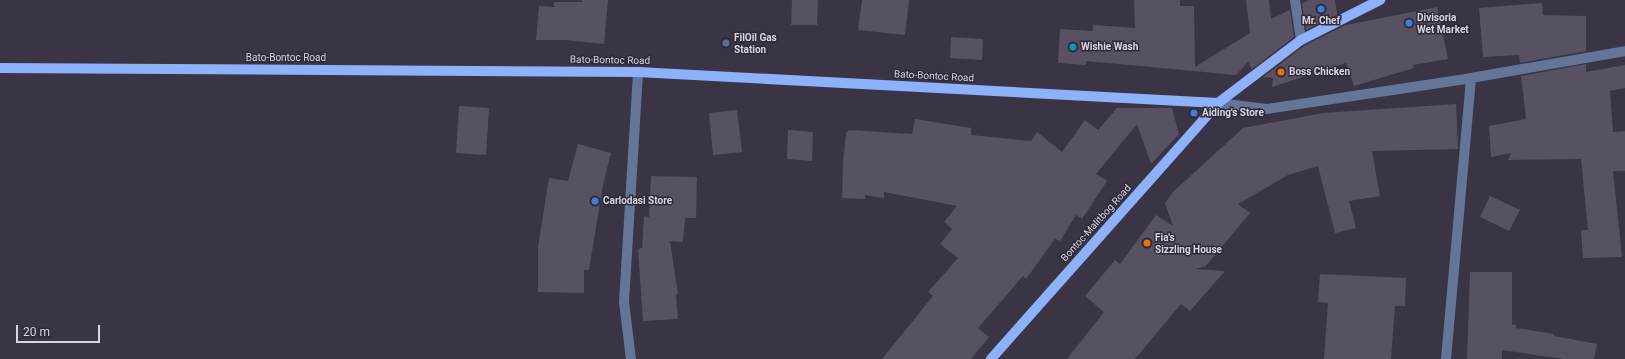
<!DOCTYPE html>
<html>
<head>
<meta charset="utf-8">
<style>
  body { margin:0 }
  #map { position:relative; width:1625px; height:359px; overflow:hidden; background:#3a3444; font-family:Roboto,sans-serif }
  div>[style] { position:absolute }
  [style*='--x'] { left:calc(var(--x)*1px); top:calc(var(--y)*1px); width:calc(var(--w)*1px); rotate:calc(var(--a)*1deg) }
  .building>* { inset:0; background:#575162 }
  .minor>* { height:10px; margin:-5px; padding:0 5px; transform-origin:5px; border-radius:5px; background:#64759a }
  .major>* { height:10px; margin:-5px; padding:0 5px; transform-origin:5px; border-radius:5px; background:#8eb1fc }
  .dots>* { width:11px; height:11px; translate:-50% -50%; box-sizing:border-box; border:2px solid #302a3a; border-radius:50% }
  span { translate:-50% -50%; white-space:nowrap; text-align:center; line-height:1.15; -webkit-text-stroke:3px #302a3a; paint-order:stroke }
  .poi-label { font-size:10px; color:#d9d5e0; font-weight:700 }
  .left { translate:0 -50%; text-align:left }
  .street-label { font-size:10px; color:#d9d5e0 }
  .scale { position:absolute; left:16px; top:325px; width:84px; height:18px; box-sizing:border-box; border:2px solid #d9d5e0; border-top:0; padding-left:5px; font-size:12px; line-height:14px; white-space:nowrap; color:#d9d5e0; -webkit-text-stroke:3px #302a3a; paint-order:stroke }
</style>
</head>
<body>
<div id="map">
  <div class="building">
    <div style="clip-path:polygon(582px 0,608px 0,604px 44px,566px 40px,536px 40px,539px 6px,554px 7px,554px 2px,582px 2px)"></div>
    <div style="clip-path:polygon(792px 0,818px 0,817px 25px,791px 25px)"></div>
    <div style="clip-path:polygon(862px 0,909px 0,905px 35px,858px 30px)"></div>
    <div style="clip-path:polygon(1134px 0,1180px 0,1180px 6px,1194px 6px,1195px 67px,1250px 33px,1246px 0,1269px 0,1271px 19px,1290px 10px,1294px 37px,1252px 69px,1248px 62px,1236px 75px,1086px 61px,1086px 65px,1058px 63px,1060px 29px,1093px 31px,1093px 25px,1135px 28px)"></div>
    <div style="clip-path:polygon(1309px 0,1335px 0,1337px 15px,1306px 30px,1302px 4px)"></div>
    <div style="clip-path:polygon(1542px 3px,1543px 15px,1586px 16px,1586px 51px,1520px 63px,1519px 55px,1483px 57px,1479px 8px)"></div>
    <div style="clip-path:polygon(1437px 7px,1448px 59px,1413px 65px,1414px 68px,1354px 86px,1346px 63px,1272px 87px,1273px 78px,1263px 77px,1304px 46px,1346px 25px)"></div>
    <div style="clip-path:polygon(951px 37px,983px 39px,982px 60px,950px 58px)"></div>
    <div style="clip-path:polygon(1586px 64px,1586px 72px,1625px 65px,1625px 88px,1610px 91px,1613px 132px,1625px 131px,1625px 171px,1613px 171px,1622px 257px,1583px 258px,1581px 230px,1588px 230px,1581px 159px,1508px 160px,1511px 153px,1491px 157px,1489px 126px,1526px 119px,1521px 76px)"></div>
    <div style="clip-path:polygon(1456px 104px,1458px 149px,1372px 151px,1380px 196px,1349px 201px,1356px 228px,1335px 233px,1318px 166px,1288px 175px,1238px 204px,1250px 213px,1206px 266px,1195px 269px,1225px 271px,1190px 311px,1181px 304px,1135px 359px,1067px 359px,1104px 312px,1085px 296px,1115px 260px,1120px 264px,1156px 215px,1173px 226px,1165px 203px,1173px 192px,1243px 128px,1323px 113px)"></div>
    <div style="clip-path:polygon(459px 106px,489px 108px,486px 155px,456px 153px)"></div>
    <div style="clip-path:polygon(1117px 108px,1172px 108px,1179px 134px,1151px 164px,1137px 124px,1096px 174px,1107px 181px,1082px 219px,1076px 215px,1060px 241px,1055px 239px,1026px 279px,1023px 276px,978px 328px,989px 337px,971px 359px,882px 359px,933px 296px,928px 292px,958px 258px,940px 244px,952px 229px,944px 222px,957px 206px,884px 192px,884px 198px,865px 195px,865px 199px,842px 198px,843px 162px,846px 133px,849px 130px,912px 134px,915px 119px,971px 128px,971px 135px,1031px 141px,1037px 132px,1062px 152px,1085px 120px,1098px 130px)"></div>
    <div style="clip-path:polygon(737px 110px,742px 152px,713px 155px,709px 113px)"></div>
    <div style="clip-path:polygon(788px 130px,813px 132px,812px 161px,787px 159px)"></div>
    <div style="clip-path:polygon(578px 144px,611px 153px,603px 185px,589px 270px,584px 270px,584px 293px,538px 292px,538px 247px,549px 178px,568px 181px)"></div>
    <div style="clip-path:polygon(651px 176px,697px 177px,696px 218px,685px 218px,683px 242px,670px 241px,678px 294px,676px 295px,678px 319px,643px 321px,638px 249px,642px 248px,644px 216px,649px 217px)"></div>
    <div style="clip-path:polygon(1490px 196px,1520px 210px,1509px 231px,1480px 217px)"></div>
    <div style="clip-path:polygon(1470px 272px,1512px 272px,1512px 325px,1516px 325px,1516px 328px,1554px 334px,1554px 336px,1597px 344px,1594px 359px,1564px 359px,1502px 350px,1502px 359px,1467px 359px)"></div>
    <div style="clip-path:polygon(1320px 274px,1406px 278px,1405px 306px,1395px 306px,1391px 359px,1324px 359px,1328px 303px,1318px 302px)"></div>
  </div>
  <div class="minor">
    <div style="--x:1295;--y:0;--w:40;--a:81.5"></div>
    <div style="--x:1218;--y:103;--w:49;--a:7"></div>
    <div style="--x:1267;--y:109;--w:206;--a:-8.6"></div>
    <div style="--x:1471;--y:78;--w:156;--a:-9.9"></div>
    <div style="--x:631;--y:359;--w:57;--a:-97"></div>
    <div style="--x:624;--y:302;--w:230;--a:-86.5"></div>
    <div style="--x:1446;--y:359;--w:282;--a:-84.9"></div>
  </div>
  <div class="major">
    <div style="--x:0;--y:68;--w:638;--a:0.36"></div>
    <div style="--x:638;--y:72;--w:581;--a:3.06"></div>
    <div style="--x:991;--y:359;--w:342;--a:-48.4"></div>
    <div style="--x:1218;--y:103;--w:104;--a:-37.2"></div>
    <div style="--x:1301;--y:40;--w:89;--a:-26.9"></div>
  </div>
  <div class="dots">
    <div style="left:1321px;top:9px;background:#3f7fe0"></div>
    <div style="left:1409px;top:23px;background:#3f7fe0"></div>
    <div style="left:726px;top:43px;background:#5c6f8a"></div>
    <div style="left:1073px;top:47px;background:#0f9aa8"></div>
    <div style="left:1281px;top:72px;background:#e8710a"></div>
    <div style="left:1194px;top:113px;background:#3f7fe0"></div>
    <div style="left:595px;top:201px;background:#3f7fe0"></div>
    <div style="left:1147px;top:243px;background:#e8710a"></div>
  </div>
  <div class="poi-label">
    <span class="left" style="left:1417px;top:23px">Divisoria<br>Wet Market</span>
    <span style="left:1321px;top:21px">Mr. Chef</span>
    <span class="left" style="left:734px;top:43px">FilOil Gas<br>Station</span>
    <span class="left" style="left:1081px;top:47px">Wishie Wash</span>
    <span class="left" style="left:1289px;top:72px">Boss Chicken</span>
    <span class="left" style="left:1202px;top:113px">Aiding's Store</span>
    <span class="left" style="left:603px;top:201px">Carlodasi Store</span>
    <span class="left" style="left:1155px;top:243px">Fia's<br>Sizzling House</span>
  </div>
  <div class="street-label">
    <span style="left:286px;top:58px">Bato-Bontoc Road</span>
    <span style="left:610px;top:60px;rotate:1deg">Bato-Bontoc Road</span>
    <span style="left:934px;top:76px;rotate:3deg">Bato-Bontoc Road</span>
    <span style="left:1096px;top:223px;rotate:-48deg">Bontoc-Malitbog Road</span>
  </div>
  <div class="scale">20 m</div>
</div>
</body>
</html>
